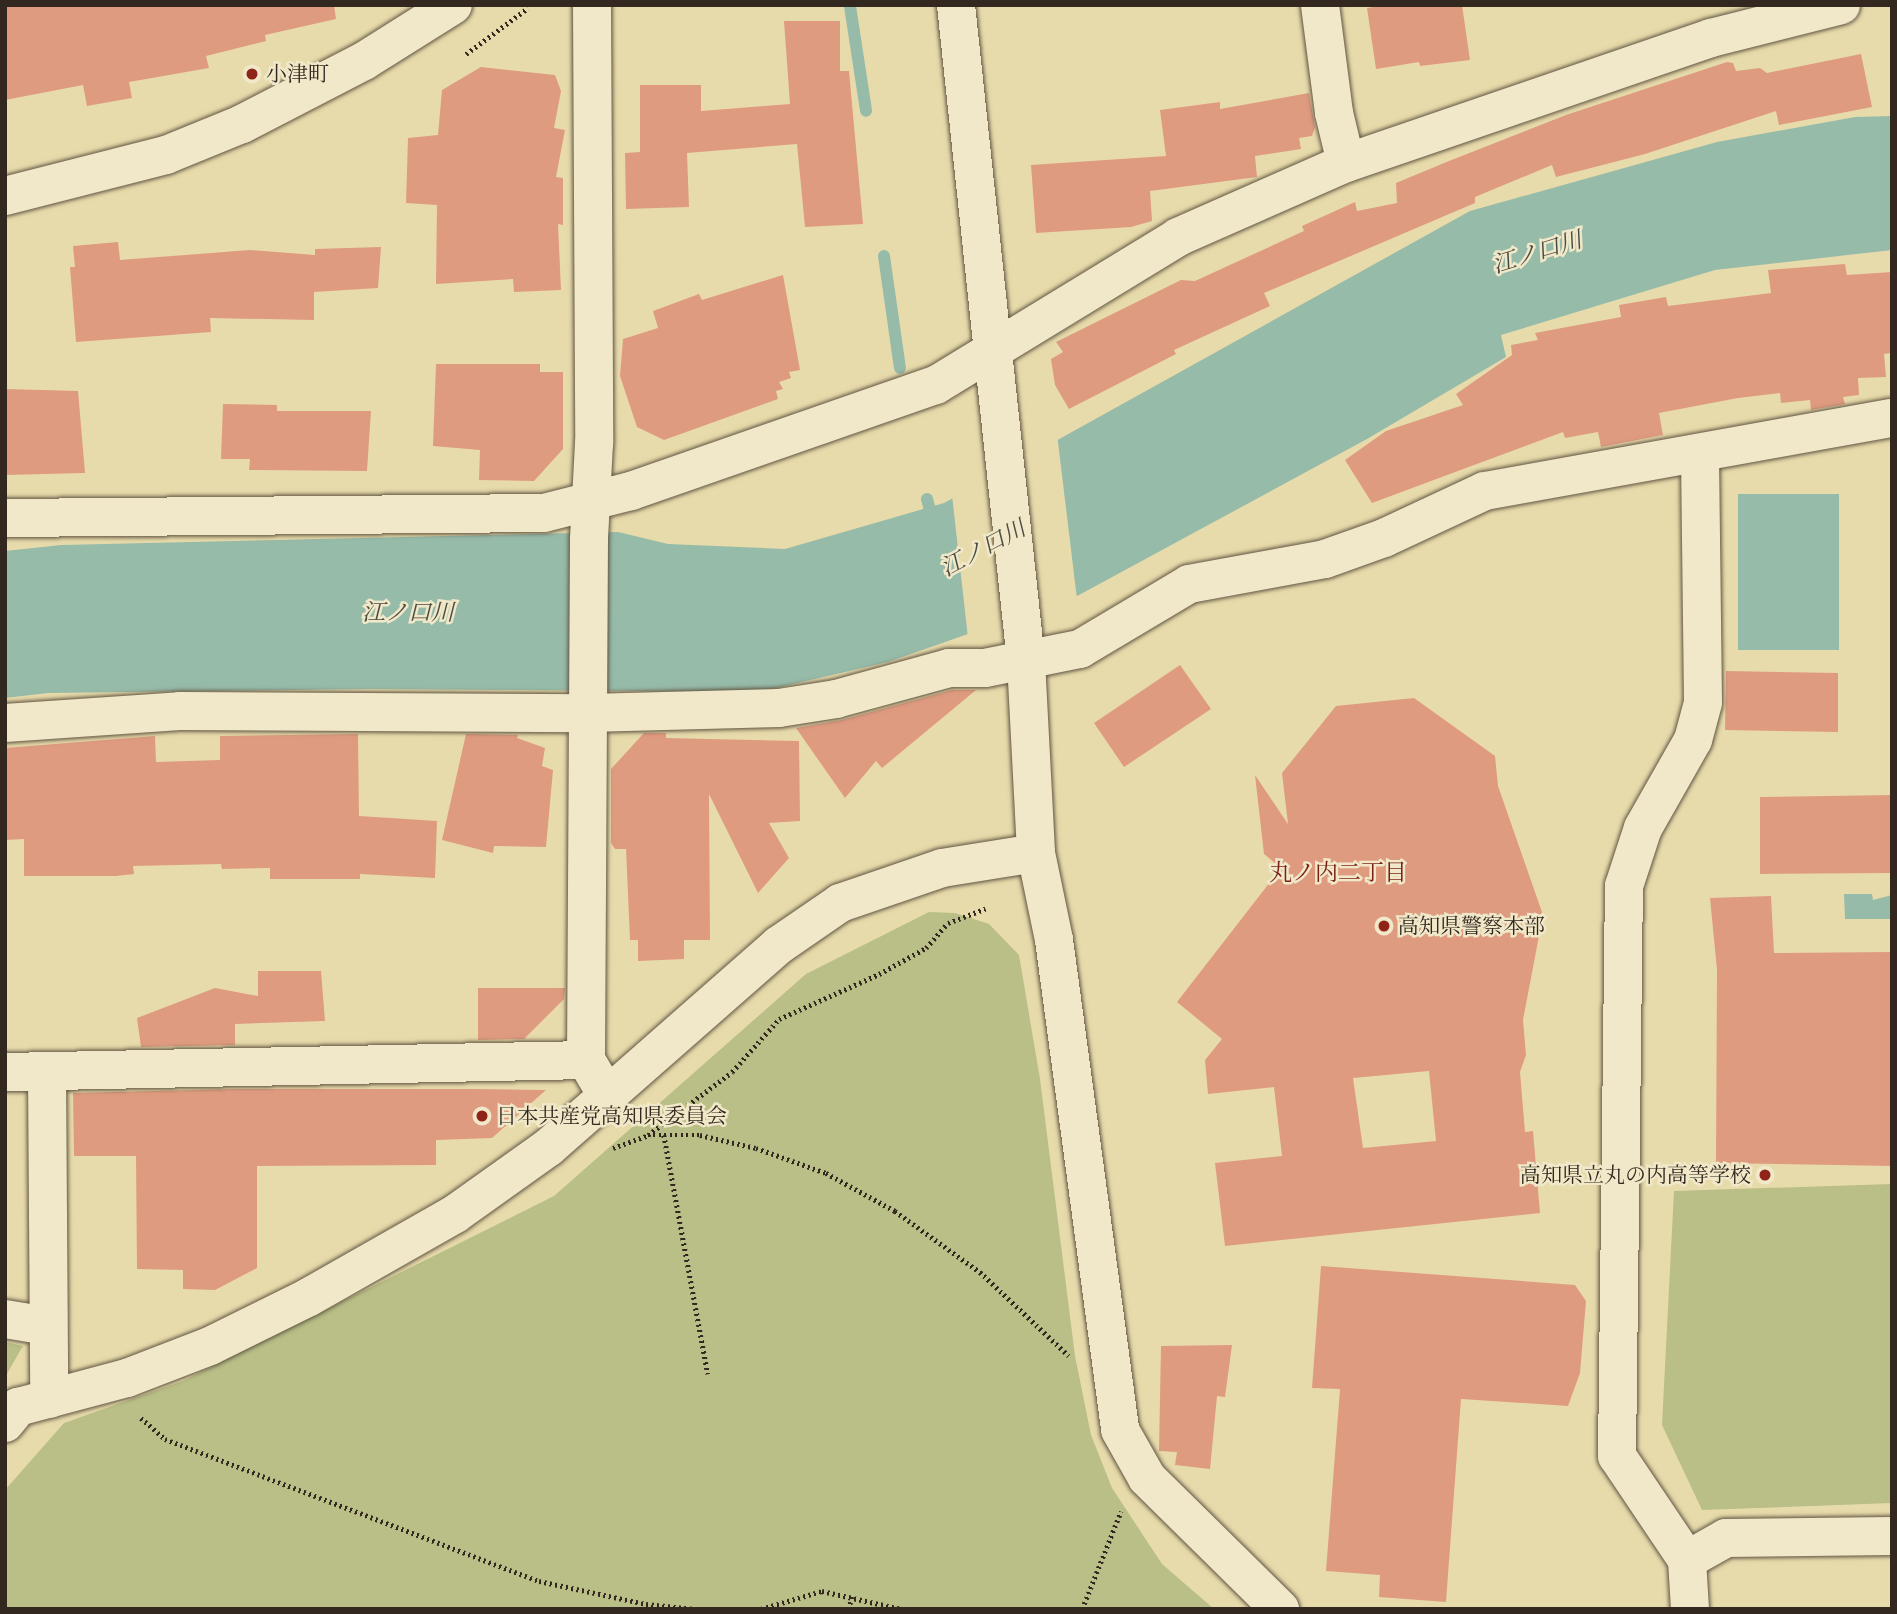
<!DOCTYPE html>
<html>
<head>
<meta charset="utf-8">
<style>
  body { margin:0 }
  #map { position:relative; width:1897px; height:1614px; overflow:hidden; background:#e8dbab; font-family:"IM FELL Great Primer","Noto Serif JP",serif }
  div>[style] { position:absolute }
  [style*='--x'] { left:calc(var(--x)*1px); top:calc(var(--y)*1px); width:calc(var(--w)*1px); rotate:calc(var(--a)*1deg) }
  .green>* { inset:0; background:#b9bf86 }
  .water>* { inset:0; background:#97bba9 }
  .pier>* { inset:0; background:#e8dbab }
  .stream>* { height:12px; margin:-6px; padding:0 6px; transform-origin:6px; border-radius:6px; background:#97bba9 }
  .building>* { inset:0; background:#df9b80 }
  .path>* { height:4.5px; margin-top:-2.25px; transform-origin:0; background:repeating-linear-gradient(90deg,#332820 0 2px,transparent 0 5.5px) }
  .roads { filter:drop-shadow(0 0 2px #605543) drop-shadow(0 0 2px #605543) }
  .minor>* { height:38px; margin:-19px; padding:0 19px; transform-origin:19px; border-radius:19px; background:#f0e8c8 }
  .dots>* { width:19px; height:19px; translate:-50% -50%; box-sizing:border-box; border:4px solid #f0e8c8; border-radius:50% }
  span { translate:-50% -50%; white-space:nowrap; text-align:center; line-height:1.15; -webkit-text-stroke:5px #f0e8c8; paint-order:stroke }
  .poi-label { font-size:21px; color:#332820 }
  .left { translate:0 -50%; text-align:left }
  .right { translate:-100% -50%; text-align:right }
  .water-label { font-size:23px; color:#4c4d42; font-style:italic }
  .neighbourhood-label { font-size:23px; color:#7a1f14 }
  .frame { position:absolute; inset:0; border:7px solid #332820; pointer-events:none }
</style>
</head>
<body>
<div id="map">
  <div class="green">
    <div style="clip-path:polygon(929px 912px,955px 913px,989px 924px,1019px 955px,1040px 1079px,1075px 1356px,1091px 1435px,1112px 1488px,1162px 1564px,1214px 1609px,5px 1609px,5px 1490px,64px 1423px,183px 1381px,554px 1196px,806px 974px)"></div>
    <div style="clip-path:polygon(1892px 1184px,1892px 1503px,1702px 1510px,1662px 1425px,1674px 1191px)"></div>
    <div style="clip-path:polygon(5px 1342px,23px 1346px,5px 1377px)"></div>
  </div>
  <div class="water">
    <div style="clip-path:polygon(1892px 116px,1892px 250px,1715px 270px,1501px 335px,1506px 357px,1367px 439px,1079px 595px,888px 662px,759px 692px,367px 689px,48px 693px,5px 698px,5px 551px,61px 545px,618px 532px,668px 544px,785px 549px,944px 503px,1470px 211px,1717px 142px,1855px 117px)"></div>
    <div style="clip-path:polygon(1738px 494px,1839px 494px,1839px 650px,1738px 650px)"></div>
    <div style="clip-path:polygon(1844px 894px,1872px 894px,1873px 900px,1892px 895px,1892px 919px,1845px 919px)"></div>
  </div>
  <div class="pier">
    <div style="clip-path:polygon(1057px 434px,1077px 599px,968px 638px,952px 495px)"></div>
  </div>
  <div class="stream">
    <div style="--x:850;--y:6;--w:106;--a:81.3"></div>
    <div style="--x:884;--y:256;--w:113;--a:81.9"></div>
    <div style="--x:927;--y:499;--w:24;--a:75"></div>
  </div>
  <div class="building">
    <div style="clip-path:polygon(5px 5px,334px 5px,336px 19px,265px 35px,266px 41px,206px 56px,209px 68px,129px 82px,132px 98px,87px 106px,83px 85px,5px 100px)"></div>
    <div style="clip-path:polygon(1386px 5px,1462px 5px,1470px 60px,1420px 66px,1419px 62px,1376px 69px,1367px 8px)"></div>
    <div style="clip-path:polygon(784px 21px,840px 21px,840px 71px,849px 71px,863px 224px,805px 227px,797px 144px,687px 153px,689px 207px,626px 209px,625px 153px,640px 152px,640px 85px,701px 85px,701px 111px,790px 104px)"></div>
    <div style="clip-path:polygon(1861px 54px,1872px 107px,1779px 125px,1776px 111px,1645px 154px,1556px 177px,1552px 165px,1475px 197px,1475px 203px,1264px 293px,1270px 306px,1174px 350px,1176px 354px,1069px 409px,1055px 385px,1051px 359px,1063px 352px,1056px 342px,1181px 280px,1195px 281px,1304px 231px,1302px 226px,1355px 202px,1357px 211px,1397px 203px,1396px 183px,1449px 161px,1566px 115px,1727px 62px,1733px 63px,1736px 71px,1760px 68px,1767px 73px)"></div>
    <div style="clip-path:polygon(481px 67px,555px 75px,561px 91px,554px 128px,565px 130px,556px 177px,563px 178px,563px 225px,558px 224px,561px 290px,514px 292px,513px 279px,436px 284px,437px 205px,406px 203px,408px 138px,438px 135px,442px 90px)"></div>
    <div style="clip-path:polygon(1309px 93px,1315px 127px,1312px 136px,1299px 138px,1301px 149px,1255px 156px,1257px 177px,1150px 191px,1152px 221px,1131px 227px,1036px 233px,1031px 165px,1166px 156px,1160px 110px,1220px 102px,1220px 109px)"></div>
    <div style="clip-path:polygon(118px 242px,120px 260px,250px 250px,315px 255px,315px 249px,381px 247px,378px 288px,314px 292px,314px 320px,210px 318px,211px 332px,76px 342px,70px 267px,75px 267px,73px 246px)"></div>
    <div style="clip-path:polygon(1845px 264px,1847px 275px,1892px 272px,1892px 353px,1884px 354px,1886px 377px,1858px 378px,1859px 395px,1843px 397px,1845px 404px,1811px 410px,1810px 400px,1781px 403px,1780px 393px,1738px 398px,1659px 413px,1663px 435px,1601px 447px,1598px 432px,1565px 438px,1563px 432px,1372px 503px,1345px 460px,1386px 431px,1463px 405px,1456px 394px,1512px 355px,1511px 345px,1538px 340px,1535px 333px,1621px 317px,1619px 305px,1666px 297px,1668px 306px,1771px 293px,1768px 270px)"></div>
    <div style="clip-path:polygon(783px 275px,800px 370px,789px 372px,791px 378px,779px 382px,783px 389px,776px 391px,778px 399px,664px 440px,637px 427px,620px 376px,623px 339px,658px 328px,653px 311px,699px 294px,702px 300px)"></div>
    <div style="clip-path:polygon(436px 364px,540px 364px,540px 372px,563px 372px,563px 449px,534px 481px,479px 480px,480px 450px,433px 446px)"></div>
    <div style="clip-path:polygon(5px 389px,78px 391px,85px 473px,5px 475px)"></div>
    <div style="clip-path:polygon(223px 404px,277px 405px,277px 411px,371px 411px,367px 471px,249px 470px,250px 459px,221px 459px)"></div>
    <div style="clip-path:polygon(1180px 665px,1211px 709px,1124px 767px,1094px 723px)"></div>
    <div style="clip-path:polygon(1726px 671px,1838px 673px,1838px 732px,1725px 730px)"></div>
    <div style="clip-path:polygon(952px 690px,976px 690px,882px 768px,876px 761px,845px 798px,796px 728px,842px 720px)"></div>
    <div style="clip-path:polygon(evenodd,1414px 698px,1495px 756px,1498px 786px,1543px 915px,1523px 1020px,1526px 1055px,1520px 1072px,1525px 1132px,1533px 1131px,1540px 1213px,1225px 1246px,1215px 1163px,1282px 1156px,1274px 1087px,1208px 1094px,1205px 1060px,1222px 1039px,1177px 1002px,1281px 868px,1264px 854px,1255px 775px,1288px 824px,1282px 773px,1336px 706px,1414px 698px,1429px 1071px,1436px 1141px,1363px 1148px,1353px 1078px,1429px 1071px)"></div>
    <div style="clip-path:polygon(644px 733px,666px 733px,666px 738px,799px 741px,800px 821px,769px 823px,789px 858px,758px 893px,709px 794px,710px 940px,684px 940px,684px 959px,638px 961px,638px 940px,630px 940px,626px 849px,615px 849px,611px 843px,611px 769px)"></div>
    <div style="clip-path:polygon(358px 734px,359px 816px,437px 821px,435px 878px,360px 874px,360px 879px,270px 879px,270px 868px,222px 869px,221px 864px,133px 866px,134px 874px,116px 876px,24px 876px,24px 839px,5px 840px,5px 748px,155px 736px,156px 762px,220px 760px,220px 736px)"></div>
    <div style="clip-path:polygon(466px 734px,518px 735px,517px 738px,545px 748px,542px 766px,553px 770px,546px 847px,494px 846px,493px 853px,442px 840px)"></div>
    <div style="clip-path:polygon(1892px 795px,1892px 873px,1760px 874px,1760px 797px)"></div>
    <div style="clip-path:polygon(1771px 896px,1774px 953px,1892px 952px,1892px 1166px,1716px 1163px,1717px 970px,1710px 898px)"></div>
    <div style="clip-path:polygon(258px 971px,321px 971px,325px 1021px,235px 1024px,235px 1045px,141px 1047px,137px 1018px,215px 988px,258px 996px)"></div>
    <div style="clip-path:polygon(478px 988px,565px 988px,564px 999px,524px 1039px,478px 1040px)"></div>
    <div style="clip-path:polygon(236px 1089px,474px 1089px,546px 1090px,492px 1138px,436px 1140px,436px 1165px,257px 1166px,257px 1268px,215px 1290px,183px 1289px,183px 1270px,137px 1269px,136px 1156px,74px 1156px,73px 1093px)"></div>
    <div style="clip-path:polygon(1321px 1266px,1575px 1285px,1586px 1301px,1580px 1373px,1568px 1406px,1461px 1399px,1446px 1602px,1379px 1597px,1380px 1575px,1326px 1571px,1340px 1389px,1312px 1388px)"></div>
    <div style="clip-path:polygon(1232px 1345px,1225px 1397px,1217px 1396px,1210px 1469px,1175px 1465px,1177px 1452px,1159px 1451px,1161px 1346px)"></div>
  </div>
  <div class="path">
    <div style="--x:466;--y:54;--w:77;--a:-36.6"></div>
    <div style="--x:648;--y:1135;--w:105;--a:-36.9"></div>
    <div style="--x:732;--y:1072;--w:71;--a:-48.4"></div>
    <div style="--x:779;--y:1019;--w:110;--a:-24.2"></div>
    <div style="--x:879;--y:974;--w:54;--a:-29"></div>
    <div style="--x:926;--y:948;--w:33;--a:-49"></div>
    <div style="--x:948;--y:923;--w:40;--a:-21"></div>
    <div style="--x:664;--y:1135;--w:243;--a:79.6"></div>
    <div style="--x:613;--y:1148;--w:37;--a:-20"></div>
    <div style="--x:648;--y:1135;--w:52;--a:0"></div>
    <div style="--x:700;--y:1135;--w:57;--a:13.1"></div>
    <div style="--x:756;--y:1148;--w:74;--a:19.7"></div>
    <div style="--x:826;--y:1173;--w:79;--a:28.8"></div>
    <div style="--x:895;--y:1211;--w:105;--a:35.7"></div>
    <div style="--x:980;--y:1272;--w:122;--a:43.3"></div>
    <div style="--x:141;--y:1418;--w:32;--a:41"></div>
    <div style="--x:165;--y:1439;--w:400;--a:20.8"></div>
    <div style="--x:539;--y:1581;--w:109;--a:12.1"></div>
    <div style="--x:646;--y:1604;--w:49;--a:5.8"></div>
    <div style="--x:761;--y:1609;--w:64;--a:-16.4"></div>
    <div style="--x:822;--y:1591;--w:81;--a:12.8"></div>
    <div style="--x:848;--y:1609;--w:13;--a:-72"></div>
    <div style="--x:1082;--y:1609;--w:105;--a:-68.3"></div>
  </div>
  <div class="roads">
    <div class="minor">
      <div style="--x:592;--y:5;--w:438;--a:89.7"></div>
      <div style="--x:594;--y:443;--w:97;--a:93"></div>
      <div style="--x:589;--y:540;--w:520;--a:90.33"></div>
      <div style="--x:586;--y:1060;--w:43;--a:59.3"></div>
      <div style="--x:956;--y:5;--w:660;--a:83.91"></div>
      <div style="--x:1026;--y:661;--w:192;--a:87"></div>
      <div style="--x:1036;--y:853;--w:89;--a:78.3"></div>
      <div style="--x:1054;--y:940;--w:494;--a:82.3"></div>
      <div style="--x:1120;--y:1430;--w:55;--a:60.6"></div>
      <div style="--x:1147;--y:1478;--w:187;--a:44.6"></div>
      <div style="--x:1320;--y:5;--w:109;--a:82.6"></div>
      <div style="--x:1334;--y:113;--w:51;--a:76.5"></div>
      <div style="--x:5;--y:196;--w:166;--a:-14.3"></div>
      <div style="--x:166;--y:155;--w:82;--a:-22.2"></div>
      <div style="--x:242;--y:124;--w:137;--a:-27.3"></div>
      <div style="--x:364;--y:61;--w:105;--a:-32.2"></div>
      <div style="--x:5;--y:518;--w:539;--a:-0.53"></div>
      <div style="--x:544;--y:513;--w:90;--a:-14.2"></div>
      <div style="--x:631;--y:491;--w:323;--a:-19.2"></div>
      <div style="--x:936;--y:385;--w:284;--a:-31.4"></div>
      <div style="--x:1178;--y:237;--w:184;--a:-23.8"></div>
      <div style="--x:1346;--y:163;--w:386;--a:-18.9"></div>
      <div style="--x:1711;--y:38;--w:134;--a:-14.2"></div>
      <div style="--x:5;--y:723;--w:175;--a:-3.9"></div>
      <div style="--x:180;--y:711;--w:408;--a:0.3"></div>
      <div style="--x:588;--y:713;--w:191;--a:-1.5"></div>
      <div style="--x:779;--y:708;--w:58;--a:-9"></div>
      <div style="--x:836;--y:699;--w:117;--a:-15.3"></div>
      <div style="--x:949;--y:668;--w:36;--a:0"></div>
      <div style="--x:985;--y:668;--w:97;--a:-11.3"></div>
      <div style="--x:1080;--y:649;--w:127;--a:-30.8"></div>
      <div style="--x:1189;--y:584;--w:138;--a:-10.4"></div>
      <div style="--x:1325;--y:559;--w:63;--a:-19.6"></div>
      <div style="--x:1384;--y:538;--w:111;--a:-25"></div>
      <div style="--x:1485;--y:491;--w:413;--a:-10.2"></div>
      <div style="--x:5;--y:1072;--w:581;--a:-1.18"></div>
      <div style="--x:47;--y:1072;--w:327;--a:89.6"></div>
      <div style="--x:5;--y:1319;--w:43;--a:9.5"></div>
      <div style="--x:5;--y:1423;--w:21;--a:-51"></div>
      <div style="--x:18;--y:1407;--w:113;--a:-14.9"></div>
      <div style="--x:127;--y:1378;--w:89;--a:-21.1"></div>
      <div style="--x:210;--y:1346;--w:110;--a:-26.3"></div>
      <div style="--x:309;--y:1297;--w:168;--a:-29.6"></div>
      <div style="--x:455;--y:1214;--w:115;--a:-35.5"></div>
      <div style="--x:549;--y:1147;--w:306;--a:-41.3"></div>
      <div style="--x:779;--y:945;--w:74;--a:-34.5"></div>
      <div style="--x:840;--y:903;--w:108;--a:-18.9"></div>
      <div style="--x:942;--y:868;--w:95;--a:-9.1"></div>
      <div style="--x:1687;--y:1560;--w:45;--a:-29.4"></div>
      <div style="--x:1726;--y:1538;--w:166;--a:-0.7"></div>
      <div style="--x:1690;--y:1609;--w:49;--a:-93.5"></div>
      <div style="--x:1687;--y:1560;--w:125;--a:-123.9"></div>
      <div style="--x:1617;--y:1456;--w:570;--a:-89.3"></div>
      <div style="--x:1624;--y:886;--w:61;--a:-71.9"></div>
      <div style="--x:1643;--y:828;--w:101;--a:-60.4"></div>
      <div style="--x:1693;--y:740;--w:39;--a:-75"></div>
      <div style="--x:1703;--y:702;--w:249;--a:-90.7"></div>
    </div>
  </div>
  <div class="dots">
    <div style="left:252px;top:74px;background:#8f2418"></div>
    <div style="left:1384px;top:926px;background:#8f2418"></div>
    <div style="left:482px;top:1116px;background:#8f2418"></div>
    <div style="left:1765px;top:1175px;background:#8f2418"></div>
  </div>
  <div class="poi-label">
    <span class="left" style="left:266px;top:74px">小津町</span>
    <span class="left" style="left:1398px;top:926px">高知県警察本部</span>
    <span class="left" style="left:496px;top:1116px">日本共産党高知県委員会</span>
    <span class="right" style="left:1751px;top:1175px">高知県立丸の内高等学校</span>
  </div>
  <div class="water-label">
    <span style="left:1537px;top:252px;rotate:-17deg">江ノ口川</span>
    <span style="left:983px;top:548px;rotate:-28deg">江ノ口川</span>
    <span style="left:408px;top:612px">江ノ口川</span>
  </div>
  <div class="neighbourhood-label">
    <span style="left:1338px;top:872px">丸ノ内二丁目</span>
  </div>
  <div class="frame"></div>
</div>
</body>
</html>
